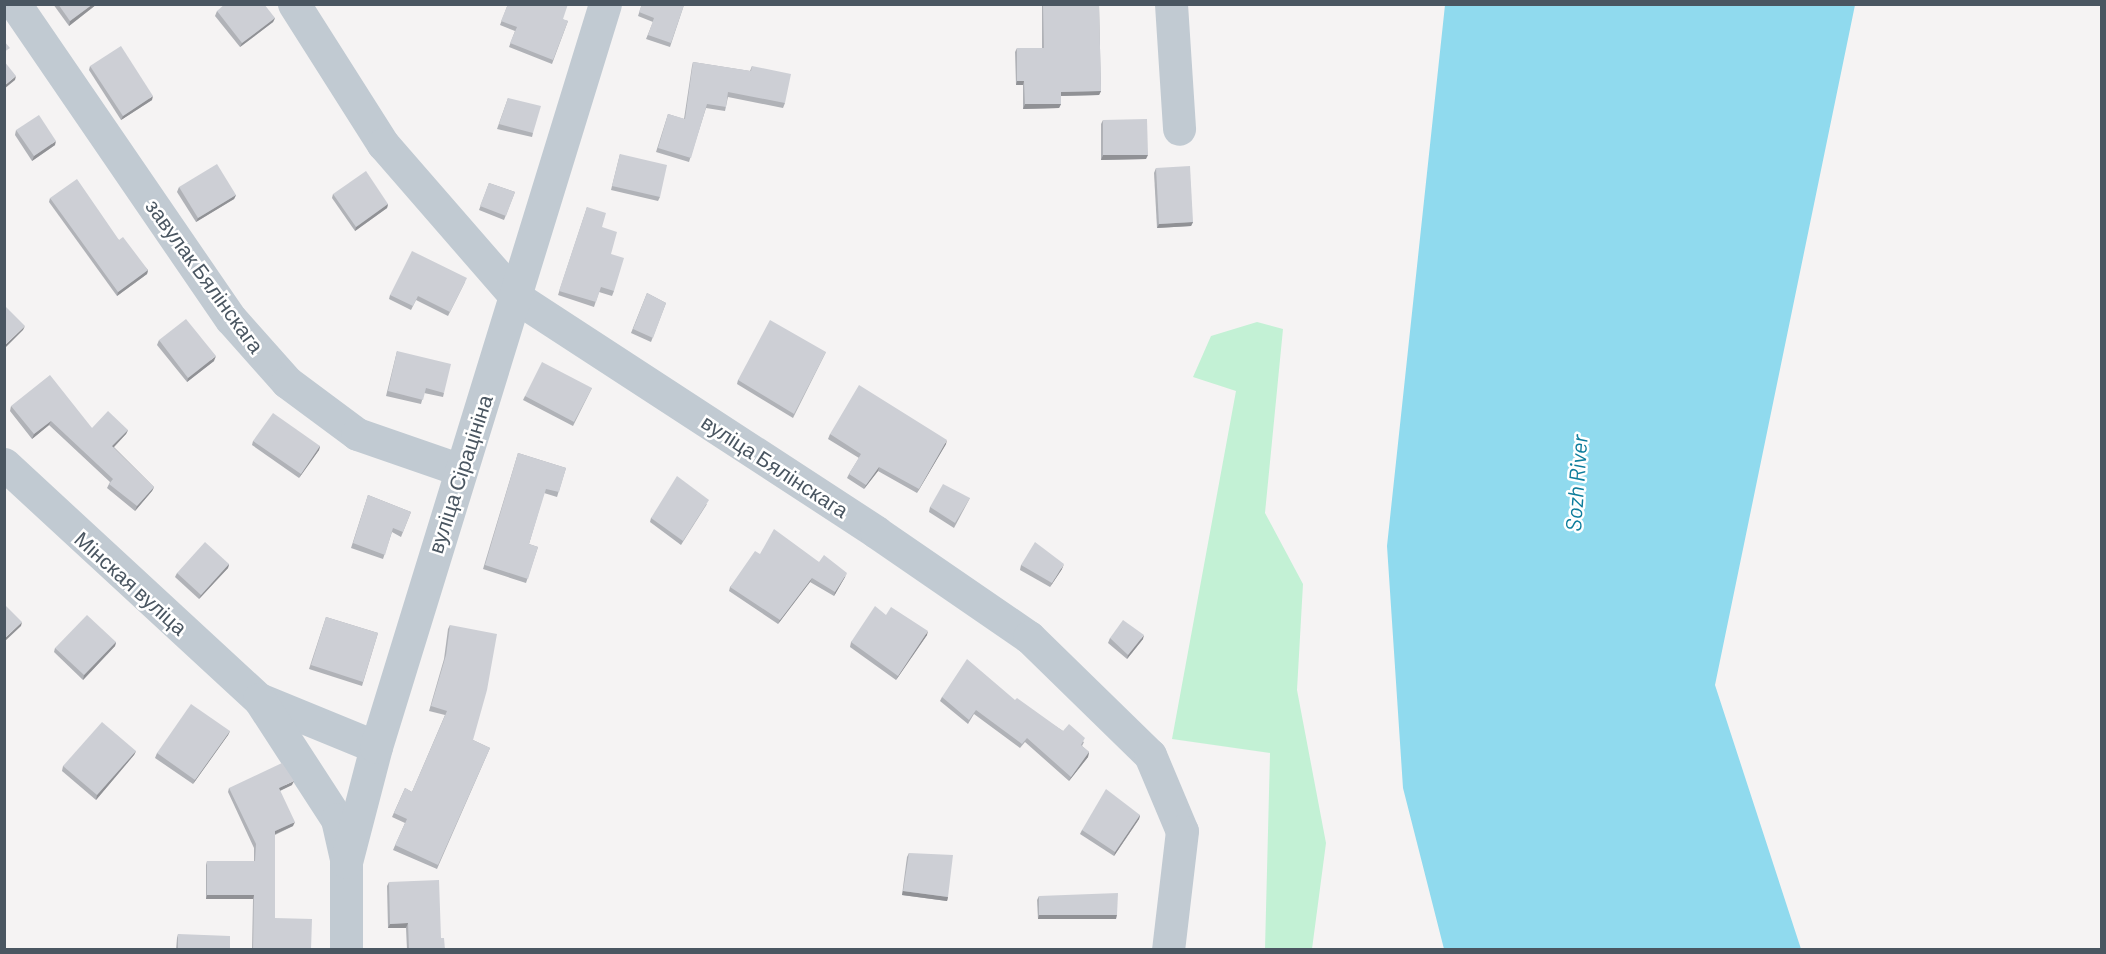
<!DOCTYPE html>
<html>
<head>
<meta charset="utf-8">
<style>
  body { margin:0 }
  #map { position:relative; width:2106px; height:954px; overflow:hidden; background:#f5f3f3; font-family:Barlow,sans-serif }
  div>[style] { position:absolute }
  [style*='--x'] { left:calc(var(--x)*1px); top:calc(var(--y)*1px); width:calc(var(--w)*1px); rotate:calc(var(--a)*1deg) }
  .green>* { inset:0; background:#c3f1d5 }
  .water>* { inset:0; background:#90daee }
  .minor>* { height:33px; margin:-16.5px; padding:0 16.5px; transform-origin:16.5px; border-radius:16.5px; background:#c1cad2 }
  .wall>* { inset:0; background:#b0b2b7 }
  .shaded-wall>* { inset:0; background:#909195 }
  .building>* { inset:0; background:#cdcfd5 }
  span { translate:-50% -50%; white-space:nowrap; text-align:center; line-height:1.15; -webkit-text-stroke:5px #fff; paint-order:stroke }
  .street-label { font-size:21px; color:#4a5661 }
  .water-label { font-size:22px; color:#0c7c9b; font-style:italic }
  .frame { position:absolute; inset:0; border:6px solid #4a5661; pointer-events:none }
</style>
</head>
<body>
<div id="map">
  <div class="green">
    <div style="clip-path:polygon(1257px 322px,1283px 329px,1265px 513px,1303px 584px,1297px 690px,1326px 843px,1312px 949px,1265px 949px,1270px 753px,1172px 739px,1236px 391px,1193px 377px,1211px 336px)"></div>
  </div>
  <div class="water">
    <div style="clip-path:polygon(1445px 5px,1855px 5px,1715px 685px,1801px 949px,1444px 949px,1403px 788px,1387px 546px)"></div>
  </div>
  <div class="minor">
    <div style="--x:15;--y:4;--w:382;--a:55.6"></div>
    <div style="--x:231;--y:319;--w:84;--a:48.4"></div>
    <div style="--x:287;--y:382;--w:87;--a:36.6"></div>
    <div style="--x:357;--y:434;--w:110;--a:19.1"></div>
    <div style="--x:294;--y:4;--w:166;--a:57.6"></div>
    <div style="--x:383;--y:144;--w:203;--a:49"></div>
    <div style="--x:516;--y:297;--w:430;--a:33.1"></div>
    <div style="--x:876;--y:532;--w:186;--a:34.5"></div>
    <div style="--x:1029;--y:637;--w:169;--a:44.3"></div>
    <div style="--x:1150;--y:755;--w:82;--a:67.2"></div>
    <div style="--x:1182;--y:831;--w:120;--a:96.7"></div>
    <div style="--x:1171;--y:4;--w:125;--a:86.3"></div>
    <div style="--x:4;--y:464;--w:347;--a:42.7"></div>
    <div style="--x:259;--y:699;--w:126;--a:22.3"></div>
    <div style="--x:259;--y:699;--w:143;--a:57"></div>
    <div style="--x:337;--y:819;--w:41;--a:77.3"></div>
    <div style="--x:346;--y:950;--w:88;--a:-90"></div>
    <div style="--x:346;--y:862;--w:119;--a:-75.4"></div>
    <div style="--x:376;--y:747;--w:777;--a:-72.87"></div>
  </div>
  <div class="wall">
    <div style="clip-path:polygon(53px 4px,97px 4px,69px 26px)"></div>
    <div style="clip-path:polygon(508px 4px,568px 21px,552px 64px,509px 47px,515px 31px,500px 25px)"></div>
    <div style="clip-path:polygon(642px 4px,684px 5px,670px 47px,646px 39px,653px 22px,638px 16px)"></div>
    <div style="clip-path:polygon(1042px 4px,1099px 4px,1101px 91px,1099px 95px,1061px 96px,1061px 104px,1059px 108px,1023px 109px,1023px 85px,1016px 85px,1015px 52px,1017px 48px,1042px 48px)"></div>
    <div style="clip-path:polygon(217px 11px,275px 18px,273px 22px,240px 47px,215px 16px)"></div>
    <div style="clip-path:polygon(693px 62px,750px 71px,752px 66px,785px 103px,783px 108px,728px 97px,725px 111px,706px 108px,689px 162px,656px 152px,668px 114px,684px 119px,692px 66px)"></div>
    <div style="clip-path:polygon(90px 66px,152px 100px,121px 120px,89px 70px)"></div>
    <div style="clip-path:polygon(508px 98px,533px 133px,532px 137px,497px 129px)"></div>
    <div style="clip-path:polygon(1103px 120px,1146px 159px,1101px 160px,1101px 124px)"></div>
    <div style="clip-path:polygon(16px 130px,55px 145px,32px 161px,15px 135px)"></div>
    <div style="clip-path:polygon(620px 154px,660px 197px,658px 201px,611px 190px)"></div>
    <div style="clip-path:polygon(1156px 168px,1193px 222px,1191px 226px,1157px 228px,1154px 173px)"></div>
    <div style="clip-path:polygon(489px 183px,515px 192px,504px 220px,479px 210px)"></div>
    <div style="clip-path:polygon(179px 187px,236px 195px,234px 199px,196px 222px,177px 192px)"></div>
    <div style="clip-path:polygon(333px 194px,388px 204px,387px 208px,355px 231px,332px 198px)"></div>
    <div style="clip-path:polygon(50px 198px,119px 240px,148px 270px,147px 274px,117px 296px,49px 202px)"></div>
    <div style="clip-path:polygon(587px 207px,602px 227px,611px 254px,614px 291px,612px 296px,599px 292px,594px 307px,558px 295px)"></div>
    <div style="clip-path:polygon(465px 282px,448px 316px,416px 300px,411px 310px,389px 299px,390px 295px)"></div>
    <div style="clip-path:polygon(647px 293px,666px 303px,651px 342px,631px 333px)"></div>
    <div style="clip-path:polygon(159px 340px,214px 361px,187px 382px,157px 345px)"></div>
    <div style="clip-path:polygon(397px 351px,444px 393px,443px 397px,424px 393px,421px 404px,386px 396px)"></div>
    <div style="clip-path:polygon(826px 352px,793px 418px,737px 384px,738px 380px)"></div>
    <div style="clip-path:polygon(592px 388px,573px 426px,523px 400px,525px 396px)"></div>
    <div style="clip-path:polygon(11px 406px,92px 428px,128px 430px,126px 434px,114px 447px,154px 487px,152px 491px,135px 511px,107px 488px,110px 482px,49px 425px,32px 439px,10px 411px)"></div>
    <div style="clip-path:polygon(830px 434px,946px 444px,917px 493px,878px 471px,864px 489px,847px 478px,849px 474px,859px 458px,828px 439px)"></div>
    <div style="clip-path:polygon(253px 441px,320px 446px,319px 450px,299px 478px,252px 445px)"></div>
    <div style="clip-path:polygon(518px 453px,566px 468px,557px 497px,544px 493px,529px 544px,538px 547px,526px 583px,483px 569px)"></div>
    <div style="clip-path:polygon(368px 495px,411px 512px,401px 537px,392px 532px,383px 559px,351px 548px)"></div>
    <div style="clip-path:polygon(970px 498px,954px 528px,929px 512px,930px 507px)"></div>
    <div style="clip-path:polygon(707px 504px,681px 545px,650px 522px,651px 518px)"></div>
    <div style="clip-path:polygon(760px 554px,819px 562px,845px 577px,834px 596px,810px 582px,778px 624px,729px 591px,730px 587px)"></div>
    <div style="clip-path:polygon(229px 564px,228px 568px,199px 599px,175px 577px,177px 573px)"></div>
    <div style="clip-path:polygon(1021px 565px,1062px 569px,1050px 587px,1020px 570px)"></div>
    <div style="clip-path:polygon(886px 615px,927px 635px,896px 680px,850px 647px,851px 642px)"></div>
    <div style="clip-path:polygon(326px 617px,378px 633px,362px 686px,309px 669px)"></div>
    <div style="clip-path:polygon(450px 625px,473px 740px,490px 748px,437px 869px,393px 850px,405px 823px,392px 817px,405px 788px,412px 792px,445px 715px,429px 711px,444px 659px,448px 629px)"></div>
    <div style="clip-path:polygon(1110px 638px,1143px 639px,1127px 659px,1108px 643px)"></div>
    <div style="clip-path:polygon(116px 642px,115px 646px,83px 680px,54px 652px,55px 648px)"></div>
    <div style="clip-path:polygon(942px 697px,1015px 700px,1063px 731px,1084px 742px,1082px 746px,1089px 752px,1088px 757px,1069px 781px,1025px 742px,1020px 748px,974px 714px,968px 724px,940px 701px)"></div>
    <div style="clip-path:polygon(230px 731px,228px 735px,193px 784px,155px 758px,157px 753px)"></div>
    <div style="clip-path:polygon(136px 751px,134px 755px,96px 800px,62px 771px,63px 766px)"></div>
    <div style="clip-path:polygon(292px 785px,280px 791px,293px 826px,275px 835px,275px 918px,311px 950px,252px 950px,253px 899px,206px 899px,206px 865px,207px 861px,254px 861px,254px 848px,228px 792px,229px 788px)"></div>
    <div style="clip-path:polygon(1140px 815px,1139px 819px,1114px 856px,1080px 834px,1082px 830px)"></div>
    <div style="clip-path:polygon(909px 853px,948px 897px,947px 901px,902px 895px,907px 857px)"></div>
    <div style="clip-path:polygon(389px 882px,441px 938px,445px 950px,407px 950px,406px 928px,388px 928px,387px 886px)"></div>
    <div style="clip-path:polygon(1039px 896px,1116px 919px,1038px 919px,1037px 900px)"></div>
    <div style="clip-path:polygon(178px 934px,230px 950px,176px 950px,177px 938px)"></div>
  </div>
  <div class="shaded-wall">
    <div style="clip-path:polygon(93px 4px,97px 4px,69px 26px,70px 21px)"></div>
    <div style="clip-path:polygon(275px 18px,273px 22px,240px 47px,242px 43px)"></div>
    <div style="clip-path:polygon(16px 76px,15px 80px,4px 89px,4px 86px)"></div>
    <div style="clip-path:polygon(1017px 81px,1024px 81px,1023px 85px,1016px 85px)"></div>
    <div style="clip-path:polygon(1101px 91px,1099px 95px,1059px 96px,1061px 92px)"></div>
    <div style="clip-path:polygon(153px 96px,152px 100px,121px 120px,123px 116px)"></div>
    <div style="clip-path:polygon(1025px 104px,1061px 104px,1059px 108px,1023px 109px)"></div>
    <div style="clip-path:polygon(56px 141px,55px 145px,32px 161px,34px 156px)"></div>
    <div style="clip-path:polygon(1103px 155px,1148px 155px,1146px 159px,1101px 160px)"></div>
    <div style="clip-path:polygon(236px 195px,234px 199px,196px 222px,198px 218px)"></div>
    <div style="clip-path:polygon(388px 204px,387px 208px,355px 231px,356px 227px)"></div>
    <div style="clip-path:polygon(1193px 222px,1191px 226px,1157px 228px,1159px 224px)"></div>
    <div style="clip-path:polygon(148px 270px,147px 274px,117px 296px,118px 292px)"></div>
    <div style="clip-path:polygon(25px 326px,23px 330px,4px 349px,4px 346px)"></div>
    <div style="clip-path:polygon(216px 356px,214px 361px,187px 382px,188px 378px)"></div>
    <div style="clip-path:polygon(51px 421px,49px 425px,32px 439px,34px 434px)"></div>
    <div style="clip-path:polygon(128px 430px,126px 434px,111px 450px,112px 446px)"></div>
    <div style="clip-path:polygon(947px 440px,946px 444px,917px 493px,919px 489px)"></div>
    <div style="clip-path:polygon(320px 446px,319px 450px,299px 478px,301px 474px)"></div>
    <div style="clip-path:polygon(879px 467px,878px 471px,864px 489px,866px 485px)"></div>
    <div style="clip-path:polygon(154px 487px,152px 491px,135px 511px,137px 506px)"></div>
    <div style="clip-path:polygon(229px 564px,228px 568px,199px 599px,201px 595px)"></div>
    <div style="clip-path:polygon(1064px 564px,1062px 569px,1050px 587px,1052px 583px)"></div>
    <div style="clip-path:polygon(847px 573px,845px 577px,834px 596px,835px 592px)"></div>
    <div style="clip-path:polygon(812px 578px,810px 582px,778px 624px,780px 620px)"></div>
    <div style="clip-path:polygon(22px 622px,21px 626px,4px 642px,4px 639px)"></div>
    <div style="clip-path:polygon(928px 631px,927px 635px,896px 680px,898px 676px)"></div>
    <div style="clip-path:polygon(1144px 635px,1143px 639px,1127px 659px,1128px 655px)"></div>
    <div style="clip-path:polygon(116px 642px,115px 646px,83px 680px,84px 675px)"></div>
    <div style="clip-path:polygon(230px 731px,228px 735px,193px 784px,195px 780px)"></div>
    <div style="clip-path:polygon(136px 751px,134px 755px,96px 800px,97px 795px)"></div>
    <div style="clip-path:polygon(1089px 752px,1088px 757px,1069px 781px,1071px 777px)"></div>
    <div style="clip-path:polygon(294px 781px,292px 785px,277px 792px,279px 788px)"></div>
    <div style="clip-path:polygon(1140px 815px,1139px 819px,1114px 856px,1115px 852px)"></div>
    <div style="clip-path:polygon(295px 822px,293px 826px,273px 835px,275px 831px)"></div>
    <div style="clip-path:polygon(903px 891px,948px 897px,947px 901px,902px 895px)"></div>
    <div style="clip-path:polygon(207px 895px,254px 895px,253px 899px,206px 899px)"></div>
    <div style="clip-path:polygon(1039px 915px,1117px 915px,1116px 919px,1038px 919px)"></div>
    <div style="clip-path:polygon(408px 923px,406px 928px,388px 928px,390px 924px)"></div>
  </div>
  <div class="building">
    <div style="clip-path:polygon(58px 4px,93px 4px,70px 21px)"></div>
    <div style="clip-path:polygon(225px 4px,264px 4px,275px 18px,242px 43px,217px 11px)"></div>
    <div style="clip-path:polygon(508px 4px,568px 4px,563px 19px,568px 21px,553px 60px,510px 43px,517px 27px,501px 21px)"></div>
    <div style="clip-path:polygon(642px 4px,684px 5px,671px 43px,648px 35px,654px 18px,639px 12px)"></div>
    <div style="clip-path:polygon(1043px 4px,1099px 4px,1101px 91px,1061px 92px,1061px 104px,1025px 104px,1024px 81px,1017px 81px,1017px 48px,1044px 48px)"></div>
    <div style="clip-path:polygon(4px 41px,10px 48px,4px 52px)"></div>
    <div style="clip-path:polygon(121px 46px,153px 96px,123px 116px,90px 66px)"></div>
    <div style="clip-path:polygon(4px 61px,16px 76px,4px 86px)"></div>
    <div style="clip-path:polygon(693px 62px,751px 71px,752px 66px,791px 74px,785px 103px,728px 92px,726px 107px,707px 104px,691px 158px,658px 148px,668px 114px,685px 119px)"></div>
    <div style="clip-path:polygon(508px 98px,541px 106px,533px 133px,499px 124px)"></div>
    <div style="clip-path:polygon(39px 115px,56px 141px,34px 156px,16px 130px)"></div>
    <div style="clip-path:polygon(1147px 119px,1148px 155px,1103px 155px,1103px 120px)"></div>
    <div style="clip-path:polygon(620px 154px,667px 165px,660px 197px,612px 186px)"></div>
    <div style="clip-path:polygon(217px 164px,236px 195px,198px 218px,179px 187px)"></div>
    <div style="clip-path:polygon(1190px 166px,1193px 222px,1159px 224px,1156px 168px)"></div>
    <div style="clip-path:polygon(366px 171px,388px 204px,356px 227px,333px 194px)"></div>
    <div style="clip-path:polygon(77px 179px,119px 240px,123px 237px,148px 270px,118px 292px,50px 198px)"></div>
    <div style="clip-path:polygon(489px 183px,515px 192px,506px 216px,480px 206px)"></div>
    <div style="clip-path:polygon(587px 207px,606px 213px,602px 227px,617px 232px,611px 254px,624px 258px,614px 291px,601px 287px,596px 302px,559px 291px)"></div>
    <div style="clip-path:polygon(412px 251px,467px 278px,450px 312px,418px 296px,413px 306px,390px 295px)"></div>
    <div style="clip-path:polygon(647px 293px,666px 303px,653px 338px,633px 329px)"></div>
    <div style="clip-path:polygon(4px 305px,25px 326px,4px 346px)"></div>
    <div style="clip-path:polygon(186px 319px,216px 356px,188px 378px,159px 340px)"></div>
    <div style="clip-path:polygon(770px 320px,826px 352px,794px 414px,738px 380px)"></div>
    <div style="clip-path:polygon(397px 351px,451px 364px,444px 393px,426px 388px,423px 400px,388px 391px)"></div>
    <div style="clip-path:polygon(542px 362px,592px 388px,574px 422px,525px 396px)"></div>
    <div style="clip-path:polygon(50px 375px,92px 428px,108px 411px,128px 430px,112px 446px,154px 487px,137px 506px,109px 484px,113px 479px,51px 421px,34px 434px,11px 406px)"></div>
    <div style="clip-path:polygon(859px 385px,947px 440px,919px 489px,879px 467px,866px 485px,849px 474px,861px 454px,830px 434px)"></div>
    <div style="clip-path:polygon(273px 413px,320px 446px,301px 474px,253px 441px)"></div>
    <div style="clip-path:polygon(518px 453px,566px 468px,559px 492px,546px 489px,529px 544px,538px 547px,528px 579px,485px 565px)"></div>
    <div style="clip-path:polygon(677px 476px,709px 500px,683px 541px,651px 518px)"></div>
    <div style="clip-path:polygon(943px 484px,970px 498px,955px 523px,930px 507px)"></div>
    <div style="clip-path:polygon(368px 495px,411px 512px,403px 532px,393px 528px,385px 555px,353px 543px)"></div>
    <div style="clip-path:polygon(774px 529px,819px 562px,824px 555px,847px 573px,835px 592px,812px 578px,780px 620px,730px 587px,755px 551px,760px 554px)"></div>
    <div style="clip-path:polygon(205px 542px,229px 564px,201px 595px,177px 573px)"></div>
    <div style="clip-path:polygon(1035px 542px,1064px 564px,1052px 583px,1021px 565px)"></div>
    <div style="clip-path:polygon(4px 604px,22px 622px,4px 639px)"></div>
    <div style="clip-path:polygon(875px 606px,886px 615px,891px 607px,928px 631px,898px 676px,851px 642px)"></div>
    <div style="clip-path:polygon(87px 615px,116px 642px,84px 675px,55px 648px)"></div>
    <div style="clip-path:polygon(326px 617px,378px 633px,363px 682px,311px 665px)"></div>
    <div style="clip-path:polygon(1123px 620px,1144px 635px,1128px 655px,1110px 638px)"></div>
    <div style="clip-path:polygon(450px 625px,497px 634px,487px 690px,473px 740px,490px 748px,438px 865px,395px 845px,407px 819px,394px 813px,405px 788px,412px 792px,447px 711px,431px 706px,446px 655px)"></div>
    <div style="clip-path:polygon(967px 659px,1015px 700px,1017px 698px,1063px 731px,1069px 724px,1085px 738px,1081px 745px,1089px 752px,1071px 777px,1027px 738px,1022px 744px,976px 710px,969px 720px,942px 697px)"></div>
    <div style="clip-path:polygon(191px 704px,230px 731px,195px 780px,157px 753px)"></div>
    <div style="clip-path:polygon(102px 722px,136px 751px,97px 795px,63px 766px)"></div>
    <div style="clip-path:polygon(282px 763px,294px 781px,279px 788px,295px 822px,275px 831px,275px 918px,312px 919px,311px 950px,253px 950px,254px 895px,207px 895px,207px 861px,255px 861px,256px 844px,229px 788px)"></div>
    <div style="clip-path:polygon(1106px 789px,1140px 815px,1115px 852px,1082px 830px)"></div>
    <div style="clip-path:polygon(909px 853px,953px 855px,948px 897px,903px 891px)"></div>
    <div style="clip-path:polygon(439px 880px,441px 938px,444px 938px,445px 950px,409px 950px,408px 923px,390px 924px,389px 882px)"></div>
    <div style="clip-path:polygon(1118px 893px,1117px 915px,1039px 915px,1039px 896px)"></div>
    <div style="clip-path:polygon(178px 934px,230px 936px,230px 950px,178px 950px)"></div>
  </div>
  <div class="street-label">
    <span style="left:205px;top:276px;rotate:54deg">завулак Бялінскага</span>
    <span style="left:775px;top:466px;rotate:33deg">вуліца Бялінскага</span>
    <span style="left:460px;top:474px;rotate:-72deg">вуліца Сірацініна</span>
    <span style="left:131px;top:583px;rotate:42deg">Мінская вуліца</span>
  </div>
  <div class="water-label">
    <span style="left:1576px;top:483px;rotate:-86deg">Sozh River</span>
  </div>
  <div class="frame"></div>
</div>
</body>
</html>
